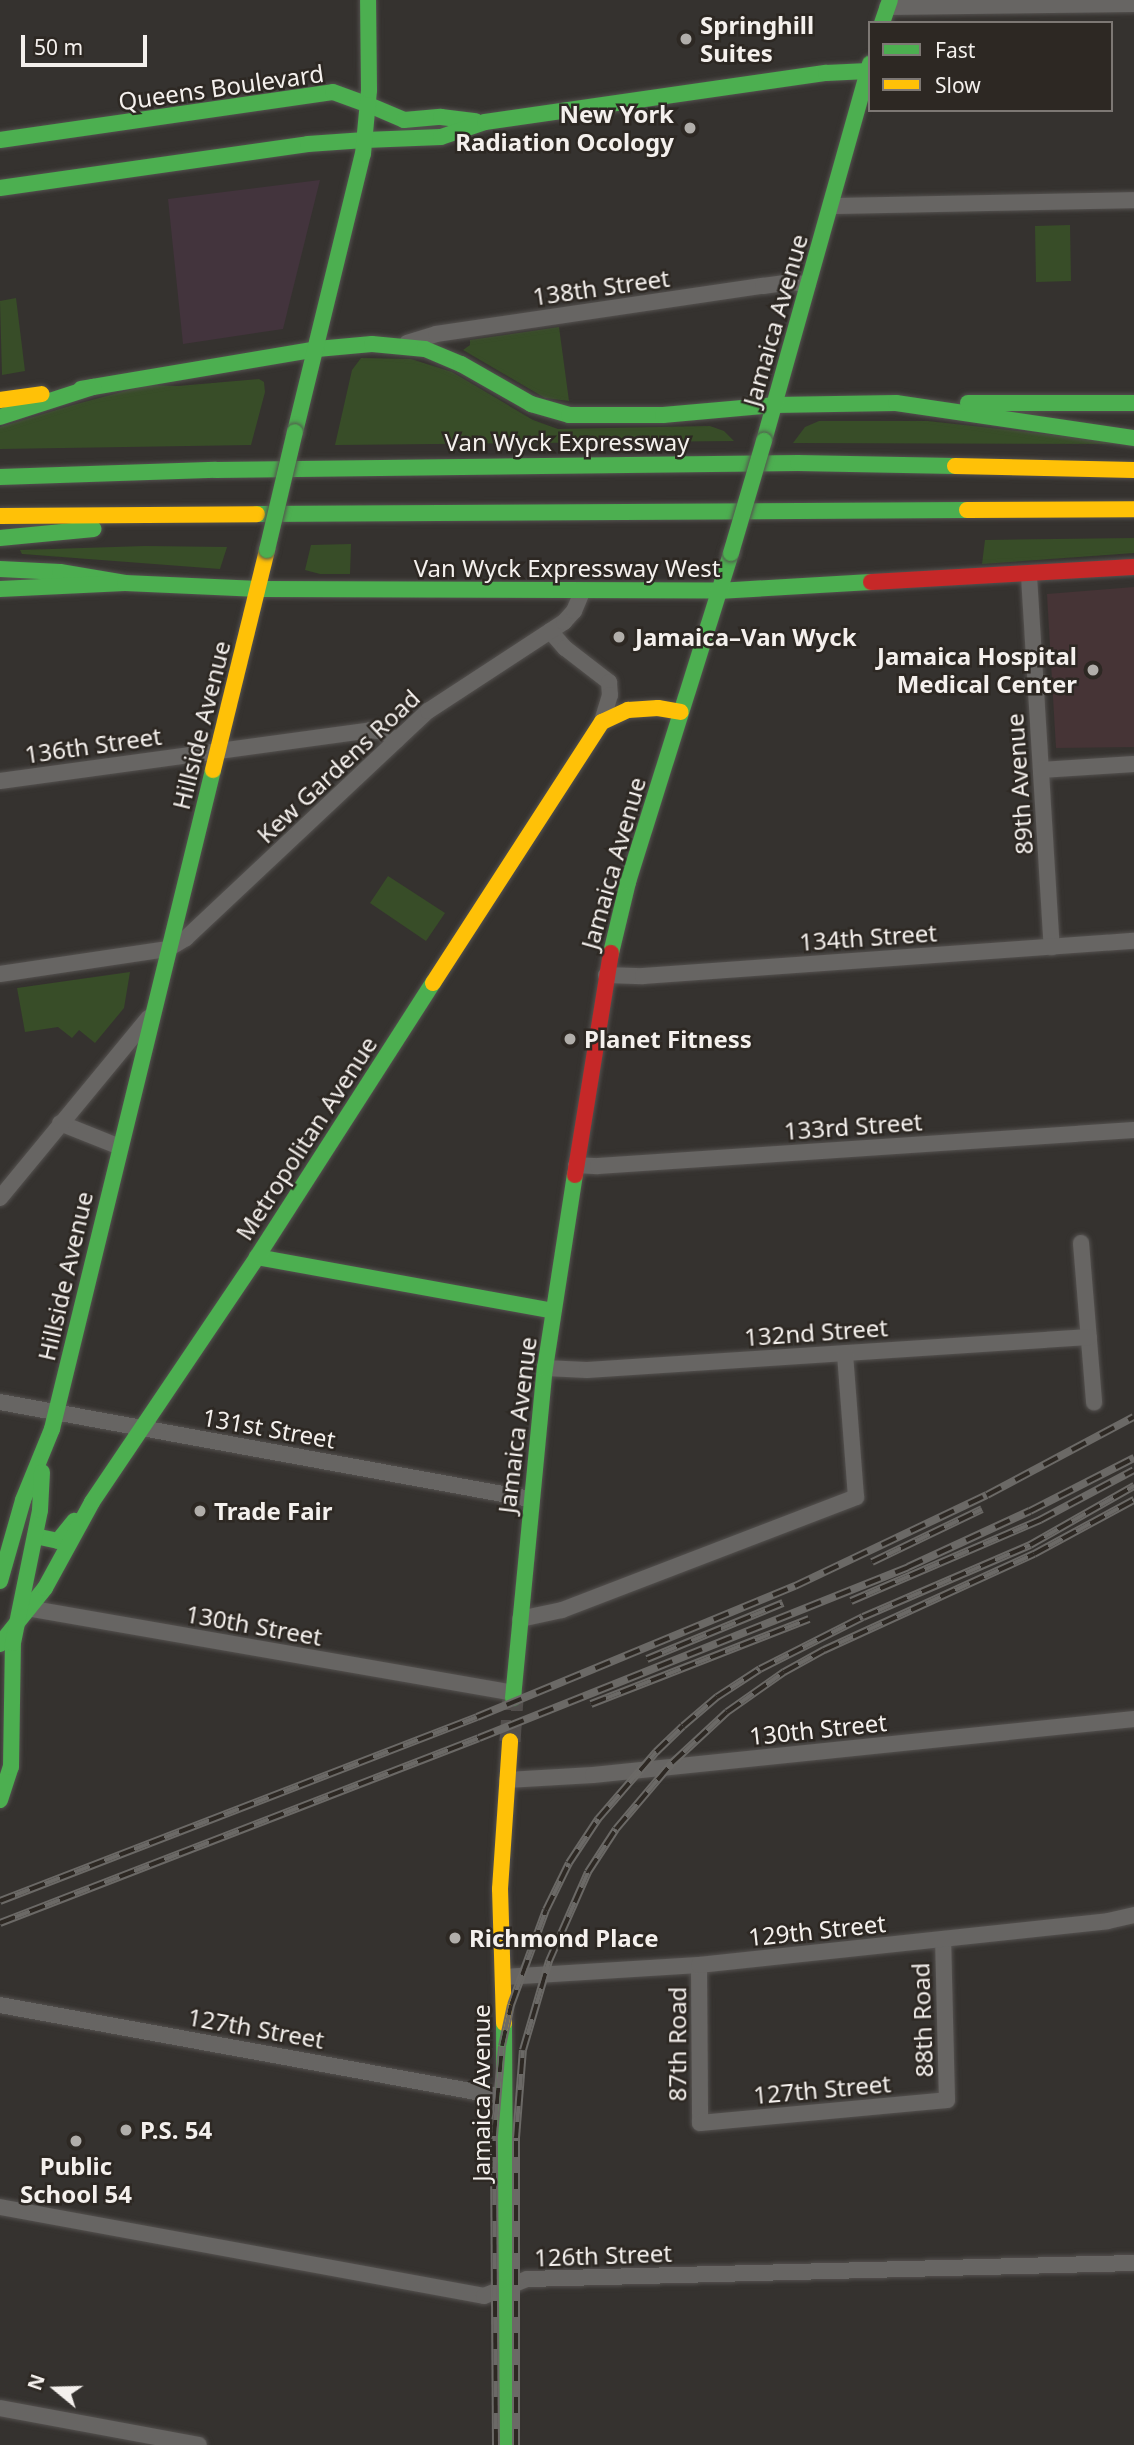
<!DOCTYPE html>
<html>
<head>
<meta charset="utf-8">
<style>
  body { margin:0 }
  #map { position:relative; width:1134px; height:2445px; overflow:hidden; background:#35322f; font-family:"Noto Sans",sans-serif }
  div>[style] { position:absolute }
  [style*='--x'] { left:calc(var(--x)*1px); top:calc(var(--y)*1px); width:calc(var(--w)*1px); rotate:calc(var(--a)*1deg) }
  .commercial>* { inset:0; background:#43343d }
  .medical>* { inset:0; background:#463436 }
  .green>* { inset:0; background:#384d28 }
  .secondary-tunnel>* { height:21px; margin-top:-10.5px; transform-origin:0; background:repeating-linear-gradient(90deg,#524e4c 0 21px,transparent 0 31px) }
  .roads { filter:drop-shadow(0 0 2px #54514f) drop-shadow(0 0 2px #54514f) }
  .street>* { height:16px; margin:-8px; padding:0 8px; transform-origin:8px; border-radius:8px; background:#676563 }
  .fast>* { height:16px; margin:-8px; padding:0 8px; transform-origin:8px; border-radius:8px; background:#4caf50 }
  .slow>* { height:16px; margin:-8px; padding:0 8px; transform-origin:8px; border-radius:8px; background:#ffc107 }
  .jam>* { height:16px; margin:-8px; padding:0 8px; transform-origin:8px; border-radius:8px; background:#c62828 }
  .rail>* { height:8px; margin-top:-4px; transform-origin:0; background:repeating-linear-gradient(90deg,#2d2823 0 16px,#6b6966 0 32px); box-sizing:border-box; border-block:2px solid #6b6966 }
  .bridges { filter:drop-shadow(0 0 2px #54514f) drop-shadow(0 0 2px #54514f) }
  .fast-bridge>* { height:16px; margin:-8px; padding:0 8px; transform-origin:8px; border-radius:8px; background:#4caf50 }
  .dots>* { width:19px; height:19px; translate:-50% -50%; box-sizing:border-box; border:4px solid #2d2823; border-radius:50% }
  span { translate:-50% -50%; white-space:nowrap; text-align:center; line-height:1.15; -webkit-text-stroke:5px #2d2823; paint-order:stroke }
  .poi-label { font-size:24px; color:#f4f0ed; font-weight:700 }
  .left { translate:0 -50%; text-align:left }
  .right { translate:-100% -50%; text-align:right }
  .street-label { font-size:24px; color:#f4f0ed }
  .legend { position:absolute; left:868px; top:21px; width:245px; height:91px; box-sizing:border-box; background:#2d2823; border:2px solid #7d7874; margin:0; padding:9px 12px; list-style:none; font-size:21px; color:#f4f0ed }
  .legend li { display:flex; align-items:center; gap:14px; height:35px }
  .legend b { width:35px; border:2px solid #7d7874 }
  .north { position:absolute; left:21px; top:2354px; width:70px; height:70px; -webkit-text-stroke:5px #2d2823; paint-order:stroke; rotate:289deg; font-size:19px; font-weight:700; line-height:28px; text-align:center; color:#f4f0ed }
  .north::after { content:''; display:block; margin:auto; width:24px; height:32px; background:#f4f0ed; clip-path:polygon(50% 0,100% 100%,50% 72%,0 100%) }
  .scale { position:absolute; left:21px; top:35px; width:126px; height:32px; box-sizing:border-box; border:4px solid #f4f0ed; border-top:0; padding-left:9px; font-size:21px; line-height:24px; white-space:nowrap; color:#f4f0ed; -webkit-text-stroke:5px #2d2823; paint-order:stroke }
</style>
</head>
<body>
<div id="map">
  <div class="commercial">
    <div style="clip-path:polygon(320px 180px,283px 329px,183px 344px,168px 199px)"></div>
  </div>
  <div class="medical">
    <div style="clip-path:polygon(1134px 587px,1134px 747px,1056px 748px,1047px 594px)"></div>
  </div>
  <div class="green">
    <div style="clip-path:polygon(1070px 225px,1071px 281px,1036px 282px,1035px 226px)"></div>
    <div style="clip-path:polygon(16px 298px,25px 371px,2px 375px,0 301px)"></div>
    <div style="clip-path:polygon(559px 327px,569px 401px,545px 398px,463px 350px,470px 345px,470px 340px)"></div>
    <div style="clip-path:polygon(361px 358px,411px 359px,452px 372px,533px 420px,558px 429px,710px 426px,724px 431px,734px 441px,335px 445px,352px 370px)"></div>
    <div style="clip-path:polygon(259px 379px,264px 382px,265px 392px,251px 445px,0 449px,0 427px,73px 405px,148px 385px,178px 386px)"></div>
    <div style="clip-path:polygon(819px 421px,928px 421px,1134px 444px,793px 443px,805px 427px)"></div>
    <div style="clip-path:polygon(1134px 538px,1134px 553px,982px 564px,985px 540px)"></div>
    <div style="clip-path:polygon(351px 544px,350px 574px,320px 574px,305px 570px,311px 545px)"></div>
    <div style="clip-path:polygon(145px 546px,227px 547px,220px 569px,22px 554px,20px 550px)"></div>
    <div style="clip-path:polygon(388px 876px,445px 913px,426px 941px,370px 903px)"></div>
    <div style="clip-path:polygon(130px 972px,124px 1008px,95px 1043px,79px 1030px,72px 1038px,58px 1027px,25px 1032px,17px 988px)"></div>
  </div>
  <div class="secondary-tunnel">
    <div style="--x:510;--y:1741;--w:43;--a:-86"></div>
  </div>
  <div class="roads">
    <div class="street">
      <div style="--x:887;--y:7;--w:247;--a:-0.7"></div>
      <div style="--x:831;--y:206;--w:303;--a:-1.1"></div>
      <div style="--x:407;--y:343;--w:30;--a:-17"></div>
      <div style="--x:436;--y:334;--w:331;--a:-8.4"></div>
      <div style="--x:763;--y:286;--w:30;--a:-8"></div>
      <div style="--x:793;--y:282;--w:15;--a:11"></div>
      <div style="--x:1029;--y:576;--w:372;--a:86.5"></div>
      <div style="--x:550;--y:631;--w:23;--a:49"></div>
      <div style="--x:565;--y:648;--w:56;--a:37.7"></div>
      <div style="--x:609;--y:682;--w:13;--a:86"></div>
      <div style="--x:610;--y:695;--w:28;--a:107"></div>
      <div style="--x:1041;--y:770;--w:93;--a:-3.7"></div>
      <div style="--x:0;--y:781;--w:373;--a:-7.8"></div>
      <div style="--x:370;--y:730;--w:14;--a:8"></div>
      <div style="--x:384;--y:732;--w:15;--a:32"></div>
      <div style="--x:0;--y:974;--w:170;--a:-8.5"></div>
      <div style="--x:168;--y:949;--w:21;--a:-31"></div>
      <div style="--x:186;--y:938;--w:332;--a:-43.2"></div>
      <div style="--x:428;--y:711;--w:163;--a:-33.2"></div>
      <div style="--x:564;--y:622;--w:15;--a:-48"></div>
      <div style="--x:574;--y:611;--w:21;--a:-67"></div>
      <div style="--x:606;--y:975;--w:37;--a:2"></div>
      <div style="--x:643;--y:976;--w:492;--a:-4.1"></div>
      <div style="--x:60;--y:1123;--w:65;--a:21.8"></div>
      <div style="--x:576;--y:1165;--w:22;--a:3"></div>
      <div style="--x:598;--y:1166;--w:537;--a:-3.84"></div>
      <div style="--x:0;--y:1198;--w:234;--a:-50.5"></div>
      <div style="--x:1081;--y:1243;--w:160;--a:85.3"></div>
      <div style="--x:545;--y:1368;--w:42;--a:2.7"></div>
      <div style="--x:587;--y:1370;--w:503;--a:-3.76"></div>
      <div style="--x:0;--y:1402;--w:539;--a:10.37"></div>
      <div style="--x:27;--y:1608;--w:494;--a:9.9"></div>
      <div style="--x:520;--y:1619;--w:43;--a:-12.1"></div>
      <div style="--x:562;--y:1610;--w:315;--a:-21"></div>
      <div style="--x:856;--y:1497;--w:144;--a:-94.4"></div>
      <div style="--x:507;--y:1780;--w:86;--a:-3.3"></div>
      <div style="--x:593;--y:1775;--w:544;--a:-5.91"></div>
      <div style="--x:699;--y:1965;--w:158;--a:89.6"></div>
      <div style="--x:700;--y:2123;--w:248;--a:-5.3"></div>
      <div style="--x:947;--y:2100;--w:161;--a:-91.4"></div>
      <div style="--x:504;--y:1977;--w:195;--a:-3.5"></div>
      <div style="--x:699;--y:1965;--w:411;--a:-6.1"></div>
      <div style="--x:1108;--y:1921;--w:27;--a:-13"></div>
      <div style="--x:0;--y:2005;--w:511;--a:10.36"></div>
      <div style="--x:0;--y:2207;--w:492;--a:10.4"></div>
      <div style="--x:484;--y:2296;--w:46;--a:-21.6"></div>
      <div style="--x:527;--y:2279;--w:607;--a:-1.51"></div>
      <div style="--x:0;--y:2408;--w:202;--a:10.5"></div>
    </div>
    <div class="fast">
      <div style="--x:882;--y:23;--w:24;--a:-71"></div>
      <div style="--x:369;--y:105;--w:38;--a:23"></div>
      <div style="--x:404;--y:120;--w:37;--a:-5"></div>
      <div style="--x:441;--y:117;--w:35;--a:7"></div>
      <div style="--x:0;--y:140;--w:336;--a:-8.2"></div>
      <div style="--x:333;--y:92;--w:38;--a:20"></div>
      <div style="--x:365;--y:140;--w:76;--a:-2.3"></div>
      <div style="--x:441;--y:137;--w:46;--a:-18.8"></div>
      <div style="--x:485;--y:122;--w:345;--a:-8.2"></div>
      <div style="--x:826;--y:73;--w:42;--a:-2.7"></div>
      <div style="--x:0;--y:188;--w:311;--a:-8.1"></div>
      <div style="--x:308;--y:144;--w:57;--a:-4"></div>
      <div style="--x:317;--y:349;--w:55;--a:-5.2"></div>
      <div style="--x:372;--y:344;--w:53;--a:5.4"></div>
      <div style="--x:425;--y:349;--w:39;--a:23"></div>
      <div style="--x:461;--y:364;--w:81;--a:29.7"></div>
      <div style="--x:531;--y:404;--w:40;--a:16"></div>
      <div style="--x:569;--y:415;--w:94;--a:0"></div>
      <div style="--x:663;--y:415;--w:111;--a:-5.1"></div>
      <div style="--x:774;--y:405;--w:122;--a:-0.9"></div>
      <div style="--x:81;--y:389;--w:239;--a:-9.6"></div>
      <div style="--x:896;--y:403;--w:241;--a:8.4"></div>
      <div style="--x:968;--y:403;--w:166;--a:0"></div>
      <div style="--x:0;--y:417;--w:98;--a:-17.9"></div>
      <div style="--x:295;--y:432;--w:286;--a:-76.3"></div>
      <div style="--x:363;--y:154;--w:64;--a:-84.6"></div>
      <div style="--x:369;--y:90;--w:90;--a:-90.6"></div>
      <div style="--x:764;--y:441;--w:392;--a:-74.3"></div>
      <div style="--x:0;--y:477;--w:216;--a:-1.9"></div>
      <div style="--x:216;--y:470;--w:582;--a:-0.69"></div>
      <div style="--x:798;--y:463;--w:157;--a:1.1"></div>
      <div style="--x:257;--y:514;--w:710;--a:-0.32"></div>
      <div style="--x:0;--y:538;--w:94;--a:-5.5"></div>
      <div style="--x:0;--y:569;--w:60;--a:2.9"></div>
      <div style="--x:60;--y:572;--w:66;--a:9.6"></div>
      <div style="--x:0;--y:589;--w:125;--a:-2.7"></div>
      <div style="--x:125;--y:583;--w:134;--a:2.6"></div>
      <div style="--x:259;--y:589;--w:459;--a:0.2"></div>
      <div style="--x:718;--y:591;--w:153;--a:-3.4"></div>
      <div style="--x:611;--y:953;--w:73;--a:-76.5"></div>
      <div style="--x:628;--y:882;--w:345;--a:-72.6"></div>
      <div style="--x:257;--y:1257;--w:301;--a:10.3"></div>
      <div style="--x:35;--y:1536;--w:24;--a:12"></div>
      <div style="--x:58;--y:1541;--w:26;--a:-51"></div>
      <div style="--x:0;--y:1581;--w:84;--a:-74.1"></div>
      <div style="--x:23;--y:1500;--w:77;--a:-67.8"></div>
      <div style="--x:52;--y:1429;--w:678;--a:-76.27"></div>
      <div style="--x:0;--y:1644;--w:72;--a:-51.2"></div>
      <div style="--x:45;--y:1588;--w:98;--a:-61.3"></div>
      <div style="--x:92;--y:1502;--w:295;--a:-56"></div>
      <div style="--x:257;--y:1257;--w:326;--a:-57.3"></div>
      <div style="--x:513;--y:1698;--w:332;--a:-84.5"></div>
      <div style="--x:545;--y:1368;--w:195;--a:-81.2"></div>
      <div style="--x:0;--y:1800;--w:35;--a:-72"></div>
      <div style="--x:11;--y:1767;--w:124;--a:-89.1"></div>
      <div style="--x:13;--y:1643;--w:136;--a:-78.5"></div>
      <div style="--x:40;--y:1510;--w:38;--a:-87"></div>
      <div style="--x:504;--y:2023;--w:422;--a:89.7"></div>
    </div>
    <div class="slow">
      <div style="--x:0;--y:400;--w:42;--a:-8.1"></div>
      <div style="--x:955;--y:466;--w:179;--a:1.3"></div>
      <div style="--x:967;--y:510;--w:167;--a:-0.3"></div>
      <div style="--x:0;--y:516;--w:257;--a:-0.4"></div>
      <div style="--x:213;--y:770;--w:227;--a:-76.2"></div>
      <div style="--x:433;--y:983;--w:311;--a:-57.1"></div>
      <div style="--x:602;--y:722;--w:29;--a:-25"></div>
      <div style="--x:628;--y:710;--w:30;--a:-4"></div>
      <div style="--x:658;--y:708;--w:23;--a:10"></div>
      <div style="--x:504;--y:2023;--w:134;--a:-91.7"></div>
      <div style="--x:500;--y:1889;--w:148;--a:-86.1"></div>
    </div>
    <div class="jam">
      <div style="--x:871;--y:582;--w:263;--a:-3.3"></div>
      <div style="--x:575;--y:1175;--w:225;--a:-80.8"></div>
    </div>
  </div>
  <div class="rail">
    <div style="--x:872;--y:1562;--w:122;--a:-25.7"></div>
    <div style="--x:851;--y:1601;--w:206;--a:-23.2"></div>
    <div style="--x:1040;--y:1520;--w:106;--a:-28"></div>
    <div style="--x:647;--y:1659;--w:147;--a:-22.4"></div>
    <div style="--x:591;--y:1704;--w:234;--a:-21.3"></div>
    <div style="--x:0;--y:1901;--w:511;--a:-21.09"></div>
    <div style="--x:477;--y:1717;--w:344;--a:-22.4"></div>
    <div style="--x:795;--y:1586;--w:212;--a:-25.4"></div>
    <div style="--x:987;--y:1495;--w:166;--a:-28"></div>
    <div style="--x:0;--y:1923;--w:513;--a:-21.12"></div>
    <div style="--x:479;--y:1738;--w:462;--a:-21.7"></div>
    <div style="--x:908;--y:1567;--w:134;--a:-24.7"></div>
    <div style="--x:1030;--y:1511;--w:117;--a:-27"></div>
    <div style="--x:496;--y:2445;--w:309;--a:-90.4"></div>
    <div style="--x:494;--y:2136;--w:90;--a:-84.9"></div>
    <div style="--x:502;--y:2046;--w:42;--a:-77.6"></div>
    <div style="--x:511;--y:2005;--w:101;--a:-69.8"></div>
    <div style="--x:546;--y:1910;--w:52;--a:-63.9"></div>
    <div style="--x:569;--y:1863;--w:53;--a:-56.6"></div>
    <div style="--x:598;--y:1819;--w:89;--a:-49.1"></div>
    <div style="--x:656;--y:1752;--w:37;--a:-44"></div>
    <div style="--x:683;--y:1726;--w:45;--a:-40.5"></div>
    <div style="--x:717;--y:1697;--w:51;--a:-33.1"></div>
    <div style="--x:760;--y:1669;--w:115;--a:-26.8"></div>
    <div style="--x:863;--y:1617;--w:182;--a:-23.3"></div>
    <div style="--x:1030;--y:1545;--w:120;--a:-29.6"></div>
    <div style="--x:516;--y:2445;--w:307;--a:-90"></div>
    <div style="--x:516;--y:2138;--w:88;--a:-85.5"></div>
    <div style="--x:523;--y:2050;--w:93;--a:-73.7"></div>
    <div style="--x:549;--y:1961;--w:97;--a:-66.3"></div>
    <div style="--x:588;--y:1872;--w:51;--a:-56.9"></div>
    <div style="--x:616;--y:1829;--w:87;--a:-49.7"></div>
    <div style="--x:672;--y:1763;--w:75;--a:-42.8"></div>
    <div style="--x:727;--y:1712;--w:70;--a:-35.1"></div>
    <div style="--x:784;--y:1672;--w:46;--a:-28.8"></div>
    <div style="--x:824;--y:1650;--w:231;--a:-24.6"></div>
    <div style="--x:1034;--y:1554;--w:114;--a:-28.4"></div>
  </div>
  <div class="bridges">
    <div class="fast-bridge">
      <div style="--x:267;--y:550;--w:121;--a:-76.7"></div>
      <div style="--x:731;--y:553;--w:117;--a:-73.6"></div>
    </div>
  </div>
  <div class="dots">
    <div style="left:686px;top:39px;background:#b1aeaa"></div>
    <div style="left:690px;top:128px;background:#b1aeaa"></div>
    <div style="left:619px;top:637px;background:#b1aeaa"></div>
    <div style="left:1093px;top:670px;background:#b1aeaa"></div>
    <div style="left:570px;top:1039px;background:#b1aeaa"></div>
    <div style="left:200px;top:1511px;background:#b1aeaa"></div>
    <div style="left:455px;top:1938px;background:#b1aeaa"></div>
    <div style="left:126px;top:2130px;background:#b1aeaa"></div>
    <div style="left:76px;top:2141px;background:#b1aeaa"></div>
  </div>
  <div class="poi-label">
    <span class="left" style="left:700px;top:39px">Springhill<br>Suites</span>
    <span class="right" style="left:674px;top:128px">New York<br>Radiation Ocology</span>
    <span class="left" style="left:635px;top:637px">Jamaica–Van Wyck</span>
    <span class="right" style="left:1077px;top:670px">Jamaica Hospital<br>Medical Center</span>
    <span class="left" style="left:584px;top:1039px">Planet Fitness</span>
    <span class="left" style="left:214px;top:1511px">Trade Fair</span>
    <span class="left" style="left:469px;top:1938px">Richmond Place</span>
    <span class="left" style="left:140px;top:2130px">P.S. 54</span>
    <span style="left:76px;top:2180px">Public<br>School 54</span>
  </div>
  <div class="street-label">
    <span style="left:221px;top:87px;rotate:-8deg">Queens Boulevard</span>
    <span style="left:601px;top:287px;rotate:-8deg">138th Street</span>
    <span style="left:775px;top:320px;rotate:-74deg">Jamaica Avenue</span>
    <span style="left:567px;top:442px">Van Wyck Expressway</span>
    <span style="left:567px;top:568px">Van Wyck Expressway West</span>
    <span style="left:201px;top:725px;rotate:-76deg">Hillside Avenue</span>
    <span style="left:93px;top:745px;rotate:-8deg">136th Street</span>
    <span style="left:338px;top:766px;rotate:-43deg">Kew Gardens Road</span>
    <span style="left:1019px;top:784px;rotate:-94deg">89th Avenue</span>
    <span style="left:613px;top:863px;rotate:-74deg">Jamaica Avenue</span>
    <span style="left:868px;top:937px;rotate:-4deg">134th Street</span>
    <span style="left:853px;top:1126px;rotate:-4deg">133rd Street</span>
    <span style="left:306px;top:1138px;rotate:-57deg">Metropolitan Avenue</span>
    <span style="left:65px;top:1276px;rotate:-77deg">Hillside Avenue</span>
    <span style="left:816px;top:1332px;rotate:-4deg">132nd Street</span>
    <span style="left:517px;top:1425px;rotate:-83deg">Jamaica Avenue</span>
    <span style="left:269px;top:1428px;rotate:10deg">131st Street</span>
    <span style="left:254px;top:1625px;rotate:10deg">130th Street</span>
    <span style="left:818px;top:1729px;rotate:-6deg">130th Street</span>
    <span style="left:817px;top:1930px;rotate:-6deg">129th Street</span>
    <span style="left:922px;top:2020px;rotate:-92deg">88th Road</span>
    <span style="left:256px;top:2028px;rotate:10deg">127th Street</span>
    <span style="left:677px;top:2044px;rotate:-90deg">87th Road</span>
    <span style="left:822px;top:2089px;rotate:-5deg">127th Street</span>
    <span style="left:481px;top:2093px;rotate:-90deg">Jamaica Avenue</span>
    <span style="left:603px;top:2255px;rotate:-2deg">126th Street</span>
  </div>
  <ul class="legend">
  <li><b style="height:9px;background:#4caf50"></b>Fast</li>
  <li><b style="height:9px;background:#ffc107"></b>Slow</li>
  </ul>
  <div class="north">N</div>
  <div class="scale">50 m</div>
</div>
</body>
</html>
